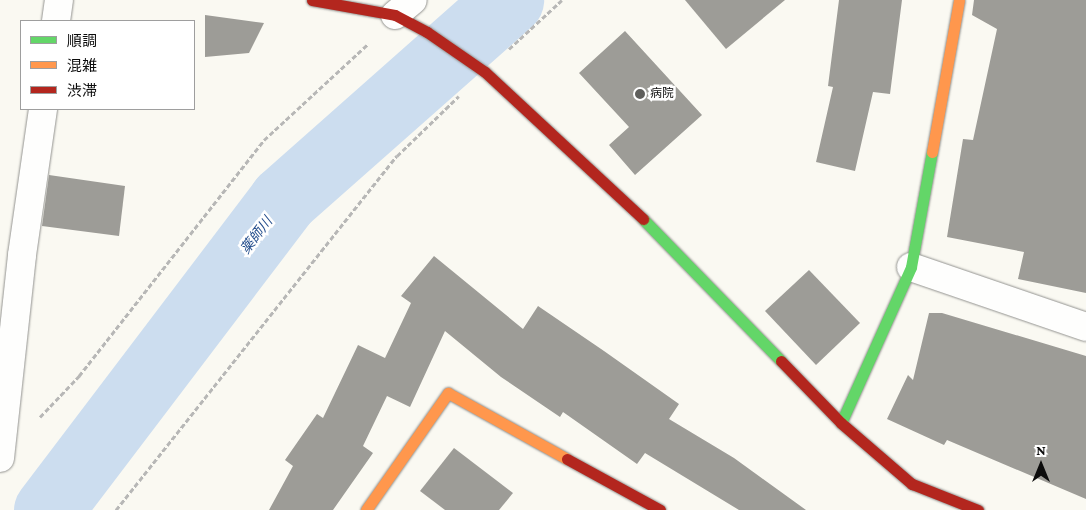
<!DOCTYPE html>
<html>
<head>
<meta charset="utf-8">
<style>
  body { margin:0 }
  #map { position:relative; width:1086px; height:510px; overflow:hidden; background:#faf9f2; font-family:"Crimson Pro","Noto Sans JP",serif }
  div>[style] { position:absolute }
  [style*='--x'] { left:calc(var(--x)*1px); top:calc(var(--y)*1px); width:calc(var(--w)*1px); rotate:calc(var(--a)*1deg) }
  .river>* { height:69px; margin:-34.5px; padding:0 34.5px; transform-origin:34.5px; border-radius:34.5px; background:#ccddef }
  .building>* { inset:0; background:#9d9c97 }
  .path>* { height:3px; margin-top:-1.5px; transform-origin:0; background:repeating-linear-gradient(90deg,#b7b7b6 0 5px,transparent 0 7.5px) }
  .roads { filter:drop-shadow(0 0 1px #939390) drop-shadow(0 0 1px #939390) }
  .street>* { height:28px; margin:-14px; padding:0 14px; transform-origin:14px; border-radius:14px; background:#fefefd }
  .fast>* { height:11px; margin:-5.5px; padding:0 5.5px; transform-origin:5.5px; border-radius:5.5px; background:#63d668 }
  .slow>* { height:11px; margin:-5.5px; padding:0 5.5px; transform-origin:5.5px; border-radius:5.5px; background:#ff974d }
  .jam>* { height:11px; margin:-5.5px; padding:0 5.5px; transform-origin:5.5px; border-radius:5.5px; background:#b3261e }
  .dots>* { width:14px; height:14px; translate:-50% -50%; box-sizing:border-box; border:2px solid #fff; border-radius:50% }
  span { translate:-50% -50%; white-space:nowrap; text-align:center; line-height:1.15; -webkit-text-stroke:5px #fff; paint-order:stroke }
  .poi-label { font-size:12px; color:#0c0c0c }
  .left { translate:0 -50%; text-align:left }
  .water-label { font-size:14px; color:#264f8d; font-style:italic }
  .legend { position:absolute; left:20px; top:20px; width:175px; height:90px; box-sizing:border-box; background:#fff; border:1px solid #9e9e9e; margin:0; padding:6px 9px; list-style:none; font-size:15px; color:#0c0c0c }
  .legend li { display:flex; align-items:center; gap:10px; height:25px }
  .legend b { width:25px; border:1px solid #9e9e9e }
  .north { position:absolute; left:1016px; top:440px; width:50px; height:50px; -webkit-text-stroke:4px #fff; paint-order:stroke; rotate:0deg; font-size:14px; font-weight:700; line-height:20px; text-align:center; color:#0c0c0c }
  .north::after { content:''; display:block; margin:auto; width:18px; height:22px; background:#0c0c0c; clip-path:polygon(50% 0,100% 100%,50% 72%,0 100%) }
</style>
</head>
<body>
<div id="map">
  <div class="river">
    <div style="--x:48;--y:510;--w:389;--a:-52.8"></div>
    <div style="--x:283;--y:200;--w:302;--a:-41.5"></div>
  </div>
  <div class="building">
    <div style="clip-path:polygon(685px 0,785px 0,726px 49px)"></div>
    <div style="clip-path:polygon(839px 0,902px 0,890px 94px,873px 92px,855px 171px,816px 162px,833px 87px,828px 86px)"></div>
    <div style="clip-path:polygon(974px 0,1086px 0,1086px 293px,1018px 279px,1024px 252px,947px 237px,963px 139px,973px 140px,997px 29px,972px 15px)"></div>
    <div style="clip-path:polygon(205px 15px,264px 23px,249px 53px,205px 57px)"></div>
    <div style="clip-path:polygon(625px 31px,702px 115px,635px 175px,609px 145px,629px 127px,579px 73px)"></div>
    <div style="clip-path:polygon(49px 175px,125px 186px,119px 236px,42px 226px)"></div>
    <div style="clip-path:polygon(434px 256px,523px 329px,538px 306px,604px 351px,679px 404px,669px 419px,734px 458px,806px 510px,739px 510px,645px 453px,637px 464px,563px 412px,560px 417px,501px 377px,445px 331px,410px 407px,387px 396px,363px 446px,373px 453px,333px 510px,269px 510px,293px 466px,285px 460px,317px 414px,323px 418px,358px 345px,385px 358px,411px 303px,401px 296px)"></div>
    <div style="clip-path:polygon(809px 270px,860px 323px,816px 365px,765px 311px)"></div>
    <div style="clip-path:polygon(929px 313px,942px 313px,1086px 356px,1086px 499px,947px 440px,944px 445px,887px 419px,908px 375px,913px 380px)"></div>
    <div style="clip-path:polygon(454px 448px,513px 493px,499px 510px,445px 510px,420px 491px)"></div>
  </div>
  <div class="path">
    <div style="--x:509;--y:49;--w:72;--a:-42.8"></div>
    <div style="--x:40;--y:417;--w:57;--a:-46.4"></div>
    <div style="--x:79;--y:376;--w:300;--a:-51.9"></div>
    <div style="--x:264;--y:140;--w:142;--a:-42.7"></div>
    <div style="--x:116;--y:510;--w:452;--a:-51.6"></div>
    <div style="--x:397;--y:156;--w:86;--a:-44.1"></div>
  </div>
  <div class="roads">
    <div class="street">
      <div style="--x:395;--y:15;--w:23;--a:-40"></div>
      <div style="--x:56;--y:21;--w:21;--a:-82"></div>
      <div style="--x:911;--y:267;--w:185;--a:18.9"></div>
      <div style="--x:0;--y:458;--w:204;--a:-83.8"></div>
      <div style="--x:22;--y:255;--w:148;--a:-81.8"></div>
    </div>
    <div class="fast">
      <div style="--x:643;--y:219;--w:198;--a:45.8"></div>
      <div style="--x:841;--y:423;--w:171;--a:-65.8"></div>
      <div style="--x:911;--y:267;--w:117;--a:-79.7"></div>
    </div>
    <div class="slow">
      <div style="--x:932;--y:152;--w:154;--a:-79.9"></div>
      <div style="--x:366;--y:510;--w:143;--a:-55"></div>
      <div style="--x:448;--y:393;--w:136;--a:29"></div>
    </div>
    <div class="jam">
      <div style="--x:312;--y:0;--w:84;--a:10.2"></div>
      <div style="--x:395;--y:15;--w:36;--a:28"></div>
      <div style="--x:427;--y:32;--w:70;--a:34.6"></div>
      <div style="--x:485;--y:72;--w:216;--a:42.9"></div>
      <div style="--x:781;--y:361;--w:86;--a:45.9"></div>
      <div style="--x:841;--y:423;--w:94;--a:40.7"></div>
      <div style="--x:912;--y:484;--w:71;--a:21.5"></div>
      <div style="--x:567;--y:459;--w:106;--a:28.7"></div>
    </div>
  </div>
  <div class="dots">
    <div style="left:640px;top:94px;background:#5f5f5c"></div>
  </div>
  <div class="poi-label">
    <span class="left" style="left:650px;top:94px">病院</span>
  </div>
  <div class="water-label">
    <span style="left:256px;top:235px;rotate:-53deg">薬師川</span>
  </div>
  <ul class="legend">
  <li><b style="height:6px;background:#63d668"></b>順調</li>
  <li><b style="height:6px;background:#ff974d"></b>混雑</li>
  <li><b style="height:6px;background:#b3261e"></b>渋滞</li>
  </ul>
  <div class="north">N</div>
</div>
</body>
</html>
